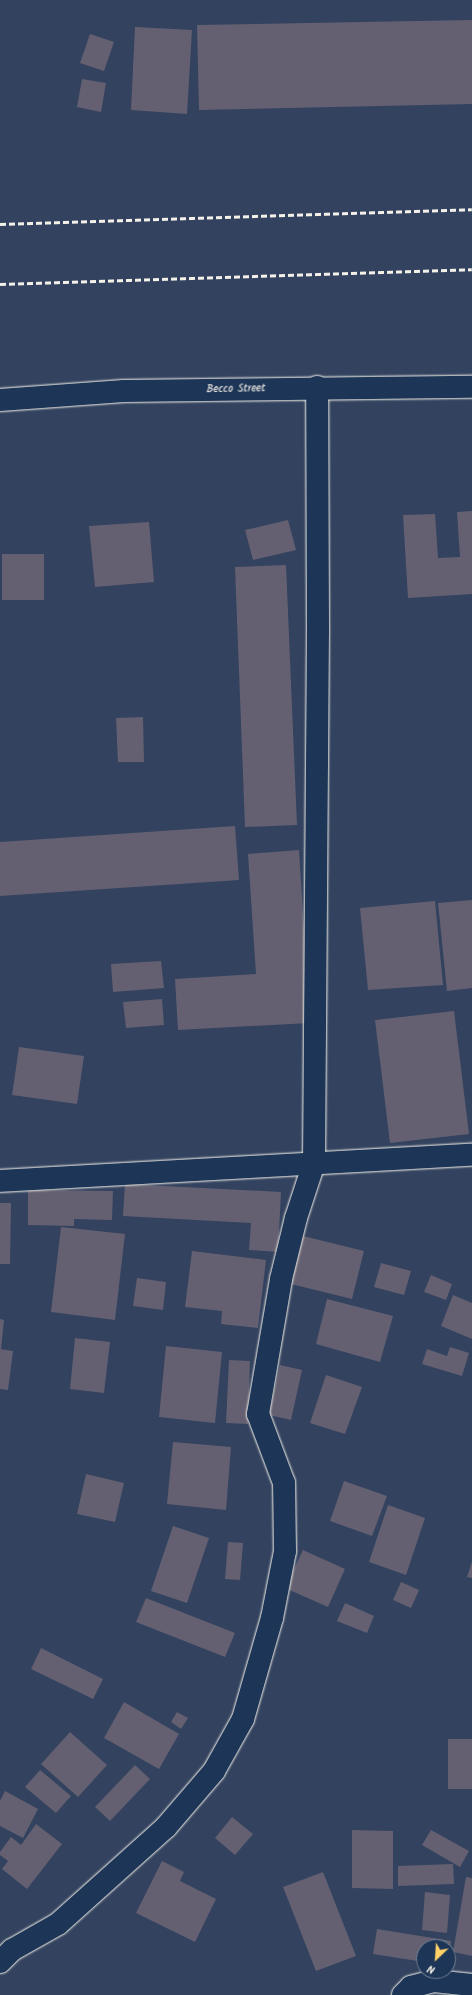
<!DOCTYPE html>
<html>
<head>
<meta charset="utf-8">
<style>
  body { margin:0 }
  #map { position:relative; width:472px; height:1995px; overflow:hidden; background:#32425f; font-family:Kalam,sans-serif }
  div>[style] { position:absolute }
  [style*='--x'] { left:calc(var(--x)*1px); top:calc(var(--y)*1px); width:calc(var(--w)*1px); rotate:calc(var(--a)*1deg) }
  .building>* { inset:0; background:#646071 }
  .roads { filter:drop-shadow(0 0 1px #f4f1e8) drop-shadow(0 0 1px #f4f1e8) }
  .street>* { height:22px; margin:-11px; padding:0 11px; transform-origin:11px; border-radius:11px; background:#1d3557 }
  .secondary>* { height:22px; margin:-11px; padding:0 11px; transform-origin:11px; border-radius:11px; background:#1d3557 }
  .rail>* { height:3px; margin-top:-1.5px; transform-origin:0; background:repeating-linear-gradient(90deg,#f4f1e8 0 6px,transparent 0 9px) }
  span { translate:-50% -50%; white-space:nowrap; text-align:center; line-height:1.15; -webkit-text-stroke:4px #1d3557; paint-order:stroke }
  .street-label { font-size:11px; color:#f4f1e8 }
  .north { position:absolute; left:416px; top:1939px; width:40px; height:40px; box-sizing:border-box; background:#1d3557; border:1px solid #738091; border-radius:50%; rotate:205deg; font-size:11px; font-weight:700; line-height:16px; text-align:center; color:#f4f1e8 }
  .north::after { content:''; display:block; margin:auto; width:14px; height:18px; background:#ffd166; clip-path:polygon(50% 0,100% 100%,50% 72%,0 100%) }
</style>
</head>
<body>
<div id="map">
  <div class="building">
    <div style="clip-path:polygon(472px 20px,472px 104px,199px 110px,197px 25px)"></div>
    <div style="clip-path:polygon(135px 27px,192px 30px,187px 114px,131px 110px)"></div>
    <div style="clip-path:polygon(90px 34px,114px 42px,104px 71px,80px 63px)"></div>
    <div style="clip-path:polygon(82px 79px,106px 83px,101px 112px,77px 107px)"></div>
    <div style="clip-path:polygon(472px 511px,472px 594px,408px 598px,403px 515px,435px 514px,438px 558px,460px 557px,457px 512px)"></div>
    <div style="clip-path:polygon(288px 520px,296px 550px,253px 560px,245px 530px)"></div>
    <div style="clip-path:polygon(149px 522px,154px 582px,95px 587px,89px 526px)"></div>
    <div style="clip-path:polygon(2px 554px,44px 554px,44px 600px,2px 600px)"></div>
    <div style="clip-path:polygon(286px 565px,297px 825px,245px 827px,235px 567px)"></div>
    <div style="clip-path:polygon(143px 717px,144px 762px,118px 762px,116px 718px)"></div>
    <div style="clip-path:polygon(235px 826px,239px 880px,0 896px,0 842px)"></div>
    <div style="clip-path:polygon(299px 850px,310px 1023px,178px 1030px,175px 979px,256px 974px,248px 854px)"></div>
    <div style="clip-path:polygon(472px 900px,472px 988px,447px 991px,438px 903px)"></div>
    <div style="clip-path:polygon(435px 901px,443px 985px,368px 990px,360px 908px)"></div>
    <div style="clip-path:polygon(161px 961px,164px 988px,113px 992px,111px 964px)"></div>
    <div style="clip-path:polygon(162px 999px,164px 1025px,126px 1028px,123px 1002px)"></div>
    <div style="clip-path:polygon(454px 1011px,469px 1134px,390px 1143px,375px 1020px)"></div>
    <div style="clip-path:polygon(19px 1047px,84px 1056px,77px 1104px,12px 1095px)"></div>
    <div style="clip-path:polygon(125px 1184px,281px 1192px,278px 1252px,249px 1250px,251px 1223px,123px 1216px)"></div>
    <div style="clip-path:polygon(28px 1190px,113px 1191px,112px 1220px,74px 1219px,74px 1226px,28px 1225px)"></div>
    <div style="clip-path:polygon(0 1203px,11px 1203px,10px 1264px,0 1264px)"></div>
    <div style="clip-path:polygon(61px 1227px,125px 1234px,115px 1320px,51px 1312px)"></div>
    <div style="clip-path:polygon(299px 1235px,364px 1251px,352px 1299px,287px 1283px)"></div>
    <div style="clip-path:polygon(192px 1251px,266px 1260px,258px 1328px,221px 1324px,222px 1311px,185px 1307px)"></div>
    <div style="clip-path:polygon(381px 1263px,411px 1271px,404px 1295px,374px 1287px)"></div>
    <div style="clip-path:polygon(431px 1275px,452px 1284px,446px 1300px,424px 1292px)"></div>
    <div style="clip-path:polygon(137px 1278px,166px 1282px,163px 1310px,133px 1306px)"></div>
    <div style="clip-path:polygon(453px 1295px,472px 1303px,472px 1339px,441px 1326px)"></div>
    <div style="clip-path:polygon(327px 1299px,393px 1316px,380px 1362px,316px 1344px)"></div>
    <div style="clip-path:polygon(0 1319px,4px 1320px,1px 1349px,0 1349px)"></div>
    <div style="clip-path:polygon(75px 1338px,110px 1342px,104px 1393px,70px 1389px)"></div>
    <div style="clip-path:polygon(166px 1346px,222px 1352px,215px 1423px,159px 1417px)"></div>
    <div style="clip-path:polygon(450px 1347px,469px 1353px,462px 1376px,422px 1364px,427px 1349px,447px 1356px)"></div>
    <div style="clip-path:polygon(0 1349px,13px 1351px,8px 1390px,0 1389px)"></div>
    <div style="clip-path:polygon(229px 1360px,250px 1361px,248px 1424px,226px 1423px)"></div>
    <div style="clip-path:polygon(280px 1365px,302px 1370px,291px 1420px,269px 1415px)"></div>
    <div style="clip-path:polygon(326px 1375px,362px 1387px,345px 1434px,310px 1423px)"></div>
    <div style="clip-path:polygon(173px 1442px,231px 1447px,226px 1510px,167px 1504px)"></div>
    <div style="clip-path:polygon(86px 1474px,124px 1483px,115px 1522px,77px 1514px)"></div>
    <div style="clip-path:polygon(344px 1481px,387px 1496px,372px 1536px,330px 1521px)"></div>
    <div style="clip-path:polygon(388px 1505px,425px 1518px,406px 1575px,369px 1562px)"></div>
    <div style="clip-path:polygon(173px 1526px,209px 1538px,187px 1603px,151px 1591px)"></div>
    <div style="clip-path:polygon(228px 1542px,243px 1543px,240px 1580px,225px 1579px)"></div>
    <div style="clip-path:polygon(303px 1550px,345px 1569px,328px 1607px,285px 1588px)"></div>
    <div style="clip-path:polygon(472px 1562px,472px 1578px,467px 1577px)"></div>
    <div style="clip-path:polygon(401px 1582px,419px 1590px,411px 1608px,393px 1600px)"></div>
    <div style="clip-path:polygon(146px 1598px,235px 1633px,225px 1657px,136px 1622px)"></div>
    <div style="clip-path:polygon(345px 1603px,374px 1616px,367px 1633px,337px 1621px)"></div>
    <div style="clip-path:polygon(41px 1648px,103px 1679px,93px 1699px,31px 1669px)"></div>
    <div style="clip-path:polygon(124px 1702px,179px 1734px,159px 1769px,104px 1738px)"></div>
    <div style="clip-path:polygon(177px 1712px,188px 1718px,181px 1729px,171px 1722px)"></div>
    <div style="clip-path:polygon(70px 1732px,107px 1765px,78px 1797px,41px 1764px)"></div>
    <div style="clip-path:polygon(448px 1739px,472px 1739px,472px 1789px,448px 1789px)"></div>
    <div style="clip-path:polygon(135px 1765px,150px 1779px,110px 1821px,95px 1807px)"></div>
    <div style="clip-path:polygon(40px 1770px,71px 1796px,56px 1813px,25px 1787px)"></div>
    <div style="clip-path:polygon(5px 1791px,38px 1809px,23px 1838px,0 1826px,0 1801px)"></div>
    <div style="clip-path:polygon(232px 1817px,253px 1834px,235px 1855px,215px 1838px)"></div>
    <div style="clip-path:polygon(36px 1824px,62px 1844px,27px 1889px,2px 1869px,8px 1861px,0 1855px,0 1852px,11px 1837px,21px 1845px)"></div>
    <div style="clip-path:polygon(352px 1830px,393px 1831px,393px 1889px,352px 1888px)"></div>
    <div style="clip-path:polygon(431px 1830px,469px 1851px,460px 1867px,422px 1845px)"></div>
    <div style="clip-path:polygon(162px 1861px,184px 1872px,180px 1881px,216px 1899px,195px 1942px,136px 1913px)"></div>
    <div style="clip-path:polygon(453px 1864px,454px 1884px,398px 1886px,398px 1866px)"></div>
    <div style="clip-path:polygon(323px 1872px,356px 1956px,316px 1971px,283px 1887px)"></div>
    <div style="clip-path:polygon(466px 1877px,472px 1878px,472px 1956px,453px 1952px)"></div>
    <div style="clip-path:polygon(425px 1892px,450px 1895px,447px 1933px,422px 1930px)"></div>
    <div style="clip-path:polygon(377px 1929px,451px 1941px,449px 1957px,448px 1947px,424px 1947px,424px 1962px,373px 1954px)"></div>
  </div>
  <div class="roads">
    <div class="street">
      <div style="--x:0;--y:1181;--w:473;--a:-3.2"></div>
      <div style="--x:0;--y:1962;--w:17;--a:-45"></div>
      <div style="--x:12;--y:1950;--w:53;--a:-29.5"></div>
      <div style="--x:58;--y:1924;--w:145;--a:-41.9"></div>
      <div style="--x:166;--y:1827;--w:74;--a:-49.4"></div>
      <div style="--x:214;--y:1771;--w:60;--a:-60.9"></div>
      <div style="--x:243;--y:1719;--w:105;--a:-74"></div>
      <div style="--x:272;--y:1618;--w:68;--a:-79"></div>
      <div style="--x:285;--y:1551;--w:68;--a:-90.8"></div>
      <div style="--x:284;--y:1483;--w:74;--a:-110.6"></div>
      <div style="--x:258;--y:1414;--w:137;--a:-80.3"></div>
      <div style="--x:281;--y:1279;--w:63;--a:-76.2"></div>
      <div style="--x:296;--y:1218;--w:58;--a:-71.9"></div>
      <div style="--x:314;--y:1163;--w:534;--a:-89.57"></div>
      <div style="--x:318;--y:629;--w:242;--a:-90.2"></div>
      <div style="--x:403;--y:1995;--w:11;--a:-45"></div>
      <div style="--x:411;--y:1987;--w:24;--a:-15"></div>
      <div style="--x:434;--y:1981;--w:38;--a:6"></div>
    </div>
    <div class="secondary">
      <div style="--x:0;--y:400;--w:124;--a:-4.2"></div>
      <div style="--x:124;--y:391;--w:348;--a:-0.7"></div>
    </div>
  </div>
  <div class="rail">
    <div style="--x:0;--y:224;--w:472;--a:-1.8"></div>
    <div style="--x:0;--y:284;--w:472;--a:-1.8"></div>
  </div>
  <div class="street-label">
    <span style="left:236px;top:389px;rotate:-1deg">Becco Street</span>
  </div>
  <div class="north">N</div>
</div>
</body>
</html>
